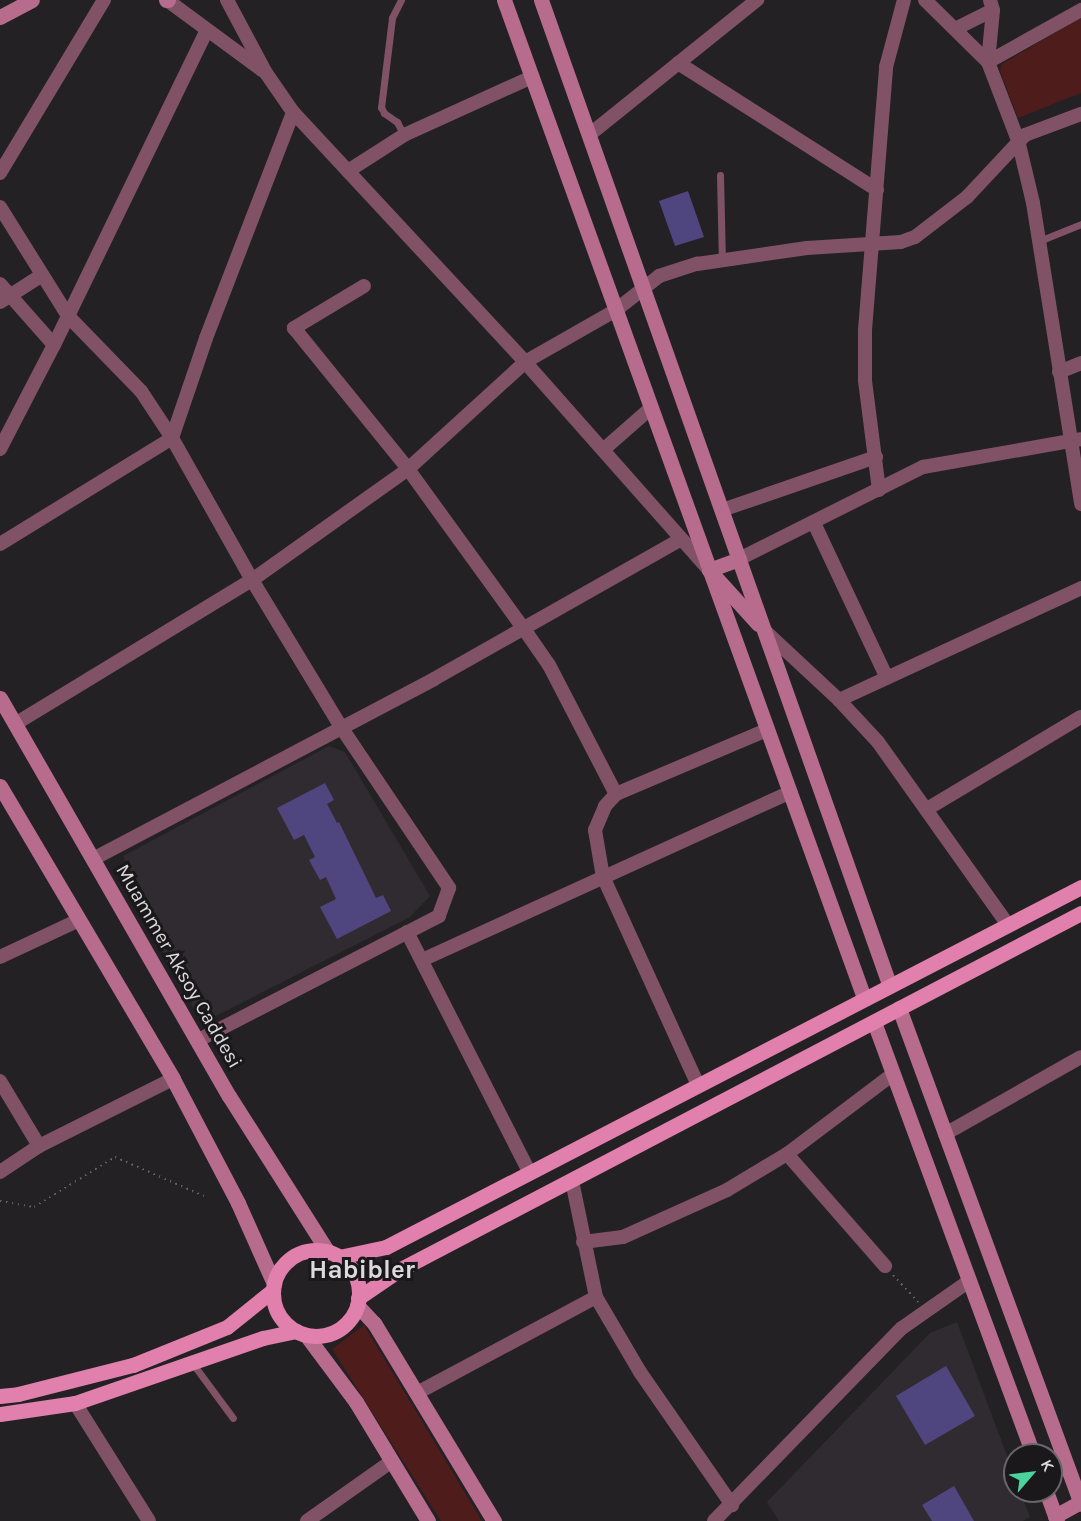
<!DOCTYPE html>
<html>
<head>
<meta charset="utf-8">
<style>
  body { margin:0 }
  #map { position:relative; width:1081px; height:1521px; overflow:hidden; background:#232124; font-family:Karla,sans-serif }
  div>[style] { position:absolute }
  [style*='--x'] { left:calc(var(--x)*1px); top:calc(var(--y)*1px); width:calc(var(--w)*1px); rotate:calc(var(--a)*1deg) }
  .built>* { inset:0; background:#302b31 }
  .green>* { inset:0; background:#4e1d1b }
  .building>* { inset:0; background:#4f467f }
  .path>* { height:2px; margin-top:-1px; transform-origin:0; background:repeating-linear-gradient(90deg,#626063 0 1.5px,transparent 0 6px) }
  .lane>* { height:7px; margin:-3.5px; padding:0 3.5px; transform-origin:3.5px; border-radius:3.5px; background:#815266 }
  .street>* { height:14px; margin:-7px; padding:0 7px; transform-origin:7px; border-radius:7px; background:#815266 }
  .secondary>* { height:15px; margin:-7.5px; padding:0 7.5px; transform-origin:7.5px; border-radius:7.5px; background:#b76c8d }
  .primary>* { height:15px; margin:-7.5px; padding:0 7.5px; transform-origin:7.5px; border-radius:7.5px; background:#e180ac }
  .primary>.ring { margin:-7.5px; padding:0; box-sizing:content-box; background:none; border:15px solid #e180ac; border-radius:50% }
  span { translate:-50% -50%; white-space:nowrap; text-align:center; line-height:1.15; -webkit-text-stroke:6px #1a181a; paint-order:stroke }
  .street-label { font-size:20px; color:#dbdadc }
  .district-label { font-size:26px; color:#dbdadc; font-weight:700 }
  .north { position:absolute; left:1003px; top:1443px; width:60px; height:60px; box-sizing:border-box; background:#1a181a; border:2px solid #676668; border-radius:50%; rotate:62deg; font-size:16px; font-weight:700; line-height:24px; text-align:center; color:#dbdadc }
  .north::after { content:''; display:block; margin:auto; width:21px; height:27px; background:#49d49d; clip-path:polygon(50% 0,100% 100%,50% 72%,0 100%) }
</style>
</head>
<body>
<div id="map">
  <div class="built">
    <div style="clip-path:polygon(329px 746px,345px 752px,430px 896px,410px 917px,202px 1023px,169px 966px,123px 856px)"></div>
    <div style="clip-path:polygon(957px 1322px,1015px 1477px,1015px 1491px,1020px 1491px,1030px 1517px,1023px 1521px,779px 1521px,767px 1502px,930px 1333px)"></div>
  </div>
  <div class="green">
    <div style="clip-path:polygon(1081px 18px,1081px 93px,1018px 118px,1000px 71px,1002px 64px)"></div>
    <div style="clip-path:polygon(364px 1325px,482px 1521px,441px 1521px,332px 1349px)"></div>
  </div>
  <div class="building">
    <div style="clip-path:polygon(688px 191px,704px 237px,675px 246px,659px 201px)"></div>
    <div style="clip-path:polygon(325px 783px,334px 800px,327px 804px,337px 823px,339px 822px,376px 898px,383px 895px,391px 911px,337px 939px,320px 907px,336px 899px,326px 877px,320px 880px,309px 860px,315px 857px,304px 835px,294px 840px,277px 808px)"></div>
    <div style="clip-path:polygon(946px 1366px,975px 1416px,925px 1445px,896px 1396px)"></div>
    <div style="clip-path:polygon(954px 1486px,974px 1521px,932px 1521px,922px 1505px)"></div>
  </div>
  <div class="path">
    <div style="--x:0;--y:1201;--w:35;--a:10"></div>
    <div style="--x:34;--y:1207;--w:95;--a:-31.7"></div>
    <div style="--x:115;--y:1157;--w:97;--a:23.7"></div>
    <div style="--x:893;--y:1275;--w:37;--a:47"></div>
  </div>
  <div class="lane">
    <div style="--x:401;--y:0;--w:20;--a:117"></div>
    <div style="--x:392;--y:18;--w:90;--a:97"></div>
    <div style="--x:381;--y:107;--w:7;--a:63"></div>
    <div style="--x:384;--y:113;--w:16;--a:35"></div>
    <div style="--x:397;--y:122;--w:15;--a:62"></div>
    <div style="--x:720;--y:175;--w:85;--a:88.7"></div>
    <div style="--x:1039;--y:241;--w:45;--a:-22"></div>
    <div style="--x:193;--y:1364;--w:67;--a:53.5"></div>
  </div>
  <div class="street">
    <div style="--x:167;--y:0;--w:118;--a:36.4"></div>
    <div style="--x:227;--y:0;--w:83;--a:61.9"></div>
    <div style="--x:266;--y:73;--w:47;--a:55.3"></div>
    <div style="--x:293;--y:112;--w:341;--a:47.1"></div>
    <div style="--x:525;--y:362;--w:276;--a:48.5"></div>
    <div style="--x:925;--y:0;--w:88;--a:44.5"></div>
    <div style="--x:988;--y:62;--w:84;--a:69"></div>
    <div style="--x:1018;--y:140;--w:65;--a:76.6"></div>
    <div style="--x:1033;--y:203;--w:305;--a:80.9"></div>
    <div style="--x:955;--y:29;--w:42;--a:-26.6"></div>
    <div style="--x:988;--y:62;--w:107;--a:-29.2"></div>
    <div style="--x:988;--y:62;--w:52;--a:-84.5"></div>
    <div style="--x:993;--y:10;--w:10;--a:-107"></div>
    <div style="--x:678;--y:63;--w:236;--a:32.5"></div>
    <div style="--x:589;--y:135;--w:216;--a:-38.8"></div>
    <div style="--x:348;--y:171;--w:67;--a:-32.7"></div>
    <div style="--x:404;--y:135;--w:141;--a:-24.4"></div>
    <div style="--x:0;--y:173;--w:202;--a:-59"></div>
    <div style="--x:0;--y:207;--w:128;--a:58"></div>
    <div style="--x:68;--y:316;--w:105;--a:45.8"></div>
    <div style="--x:141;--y:391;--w:56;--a:56.6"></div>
    <div style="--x:172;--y:438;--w:163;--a:60.6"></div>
    <div style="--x:252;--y:580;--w:172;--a:58.8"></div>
    <div style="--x:341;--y:727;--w:194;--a:56.1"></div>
    <div style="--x:449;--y:888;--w:30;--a:110"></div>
    <div style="--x:439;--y:916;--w:272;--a:152.7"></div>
    <div style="--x:0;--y:284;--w:81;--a:48.5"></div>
    <div style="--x:364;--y:286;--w:82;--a:149"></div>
    <div style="--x:294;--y:328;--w:181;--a:51"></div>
    <div style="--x:408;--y:469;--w:198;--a:54.1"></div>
    <div style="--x:524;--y:629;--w:44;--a:55.2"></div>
    <div style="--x:549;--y:665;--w:145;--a:62.6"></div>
    <div style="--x:0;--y:302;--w:50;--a:-32.7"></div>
    <div style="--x:1059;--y:372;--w:24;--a:-22"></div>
    <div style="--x:0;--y:449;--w:117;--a:-62.6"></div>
    <div style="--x:54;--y:345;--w:350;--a:-64.1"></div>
    <div style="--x:603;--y:450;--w:64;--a:-41.2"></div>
    <div style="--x:879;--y:490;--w:111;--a:-97.3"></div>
    <div style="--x:865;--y:380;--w:50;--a:-90"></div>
    <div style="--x:865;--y:330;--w:264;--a:-85.4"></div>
    <div style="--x:886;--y:67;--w:69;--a:-75"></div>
    <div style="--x:722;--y:510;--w:163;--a:-19"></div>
    <div style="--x:814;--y:523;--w:171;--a:64.8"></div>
    <div style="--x:0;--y:544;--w:202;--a:-31.6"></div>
    <div style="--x:172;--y:438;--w:106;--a:-71.2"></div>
    <div style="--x:206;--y:338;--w:242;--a:-68.9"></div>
    <div style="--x:739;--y:559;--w:206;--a:-26.6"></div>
    <div style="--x:923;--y:467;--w:160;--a:-10"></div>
    <div style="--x:764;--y:630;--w:103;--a:43"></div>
    <div style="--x:839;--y:700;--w:57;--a:47.1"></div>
    <div style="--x:878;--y:742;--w:224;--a:54.6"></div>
    <div style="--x:839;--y:700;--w:267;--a:-24.8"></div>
    <div style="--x:15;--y:724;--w:277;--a:-31.3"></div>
    <div style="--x:252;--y:580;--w:191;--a:-35.4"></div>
    <div style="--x:408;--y:469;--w:159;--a:-42.4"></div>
    <div style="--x:525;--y:362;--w:105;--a:-29.7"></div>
    <div style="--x:616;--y:310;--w:55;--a:-38.3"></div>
    <div style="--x:659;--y:276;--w:40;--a:-18"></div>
    <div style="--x:697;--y:264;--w:111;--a:-8.3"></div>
    <div style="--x:807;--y:248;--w:94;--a:-3.7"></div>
    <div style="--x:901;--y:242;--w:15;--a:-20"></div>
    <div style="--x:915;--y:237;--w:66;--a:-37.6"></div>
    <div style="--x:967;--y:197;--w:85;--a:-46.9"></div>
    <div style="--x:1025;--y:135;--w:60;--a:-20.6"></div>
    <div style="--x:927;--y:809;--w:179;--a:-30.9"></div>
    <div style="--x:93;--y:859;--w:386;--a:-27.8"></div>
    <div style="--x:434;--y:679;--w:283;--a:-29.5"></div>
    <div style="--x:407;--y:932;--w:271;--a:63"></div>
    <div style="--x:0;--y:957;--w:87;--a:-25.1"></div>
    <div style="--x:422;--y:960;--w:405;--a:-24.5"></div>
    <div style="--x:0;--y:1081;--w:76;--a:59"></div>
    <div style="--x:698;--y:1085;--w:229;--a:-114.5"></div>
    <div style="--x:603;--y:877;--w:48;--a:-99.7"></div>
    <div style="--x:595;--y:830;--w:26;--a:-67"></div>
    <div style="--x:605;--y:806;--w:16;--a:-47"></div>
    <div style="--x:616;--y:794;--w:164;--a:-23"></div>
    <div style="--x:945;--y:1134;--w:156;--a:-29.5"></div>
    <div style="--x:787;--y:1154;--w:149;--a:48.8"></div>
    <div style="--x:0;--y:1172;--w:47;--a:-33.7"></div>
    <div style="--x:39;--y:1146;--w:150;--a:-26.6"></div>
    <div style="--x:572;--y:1181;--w:118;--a:78.3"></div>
    <div style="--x:596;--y:1297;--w:87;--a:59.6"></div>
    <div style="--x:640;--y:1372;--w:162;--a:55.3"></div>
    <div style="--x:583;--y:1242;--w:40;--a:-7.1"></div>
    <div style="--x:623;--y:1237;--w:114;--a:-24.3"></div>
    <div style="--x:727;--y:1190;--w:70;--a:-31"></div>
    <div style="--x:787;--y:1154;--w:133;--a:-37"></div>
    <div style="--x:417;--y:1393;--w:203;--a:-28.2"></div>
    <div style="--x:75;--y:1403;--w:139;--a:57.9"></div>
    <div style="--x:307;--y:1521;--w:104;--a:-35.2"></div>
    <div style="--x:714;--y:1521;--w:269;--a:-45.8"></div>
    <div style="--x:902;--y:1328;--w:82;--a:-35"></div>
  </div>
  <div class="secondary">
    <div style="--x:166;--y:0;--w:2;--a:0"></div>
    <div style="--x:504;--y:0;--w:1061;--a:70.16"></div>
    <div style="--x:541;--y:0;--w:1044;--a:70.52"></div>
    <div style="--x:0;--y:17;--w:36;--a:-28"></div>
    <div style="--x:739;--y:559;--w:32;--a:160"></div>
    <div style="--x:709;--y:570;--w:73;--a:47.8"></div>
    <div style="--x:0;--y:698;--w:459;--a:60.1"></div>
    <div style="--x:229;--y:1096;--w:185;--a:57.6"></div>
    <div style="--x:0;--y:786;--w:340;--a:59.4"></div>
    <div style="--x:173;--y:1079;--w:140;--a:62.3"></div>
    <div style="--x:238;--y:1203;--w:89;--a:66"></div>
    <div style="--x:899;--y:1008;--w:528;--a:69.85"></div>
    <div style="--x:874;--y:1022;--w:461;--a:69.8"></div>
    <div style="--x:357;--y:1305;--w:25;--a:47"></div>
    <div style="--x:374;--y:1323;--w:232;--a:58.8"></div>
    <div style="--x:306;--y:1335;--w:84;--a:53.3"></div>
    <div style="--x:356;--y:1402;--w:139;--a:58.8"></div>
    <div style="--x:1046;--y:1491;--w:32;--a:70"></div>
    <div style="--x:1055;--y:1516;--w:29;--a:-29"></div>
  </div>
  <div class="primary">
    <div class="ring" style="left:273px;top:1250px;width:71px;height:71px"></div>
    <div style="--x:339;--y:1257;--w:48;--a:-12"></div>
    <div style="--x:386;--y:1247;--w:783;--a:-27.38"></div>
    <div style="--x:358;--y:1298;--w:50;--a:-34.3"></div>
    <div style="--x:399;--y:1270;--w:770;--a:-27.63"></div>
    <div style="--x:0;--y:1396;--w:18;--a:-6"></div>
    <div style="--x:18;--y:1394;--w:119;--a:-14.2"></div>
    <div style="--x:133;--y:1365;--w:101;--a:-22"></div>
    <div style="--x:227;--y:1327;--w:59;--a:-38.8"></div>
    <div style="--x:0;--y:1414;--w:76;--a:-8.3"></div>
    <div style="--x:75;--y:1403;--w:199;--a:-19.1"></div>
    <div style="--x:263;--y:1338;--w:34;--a:-12"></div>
  </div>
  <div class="street-label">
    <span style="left:179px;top:966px;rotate:60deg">Muammer Aksoy Caddesi</span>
  </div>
  <div class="district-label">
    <span style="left:362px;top:1270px">Habibler</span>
  </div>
  <div class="north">K</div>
</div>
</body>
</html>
